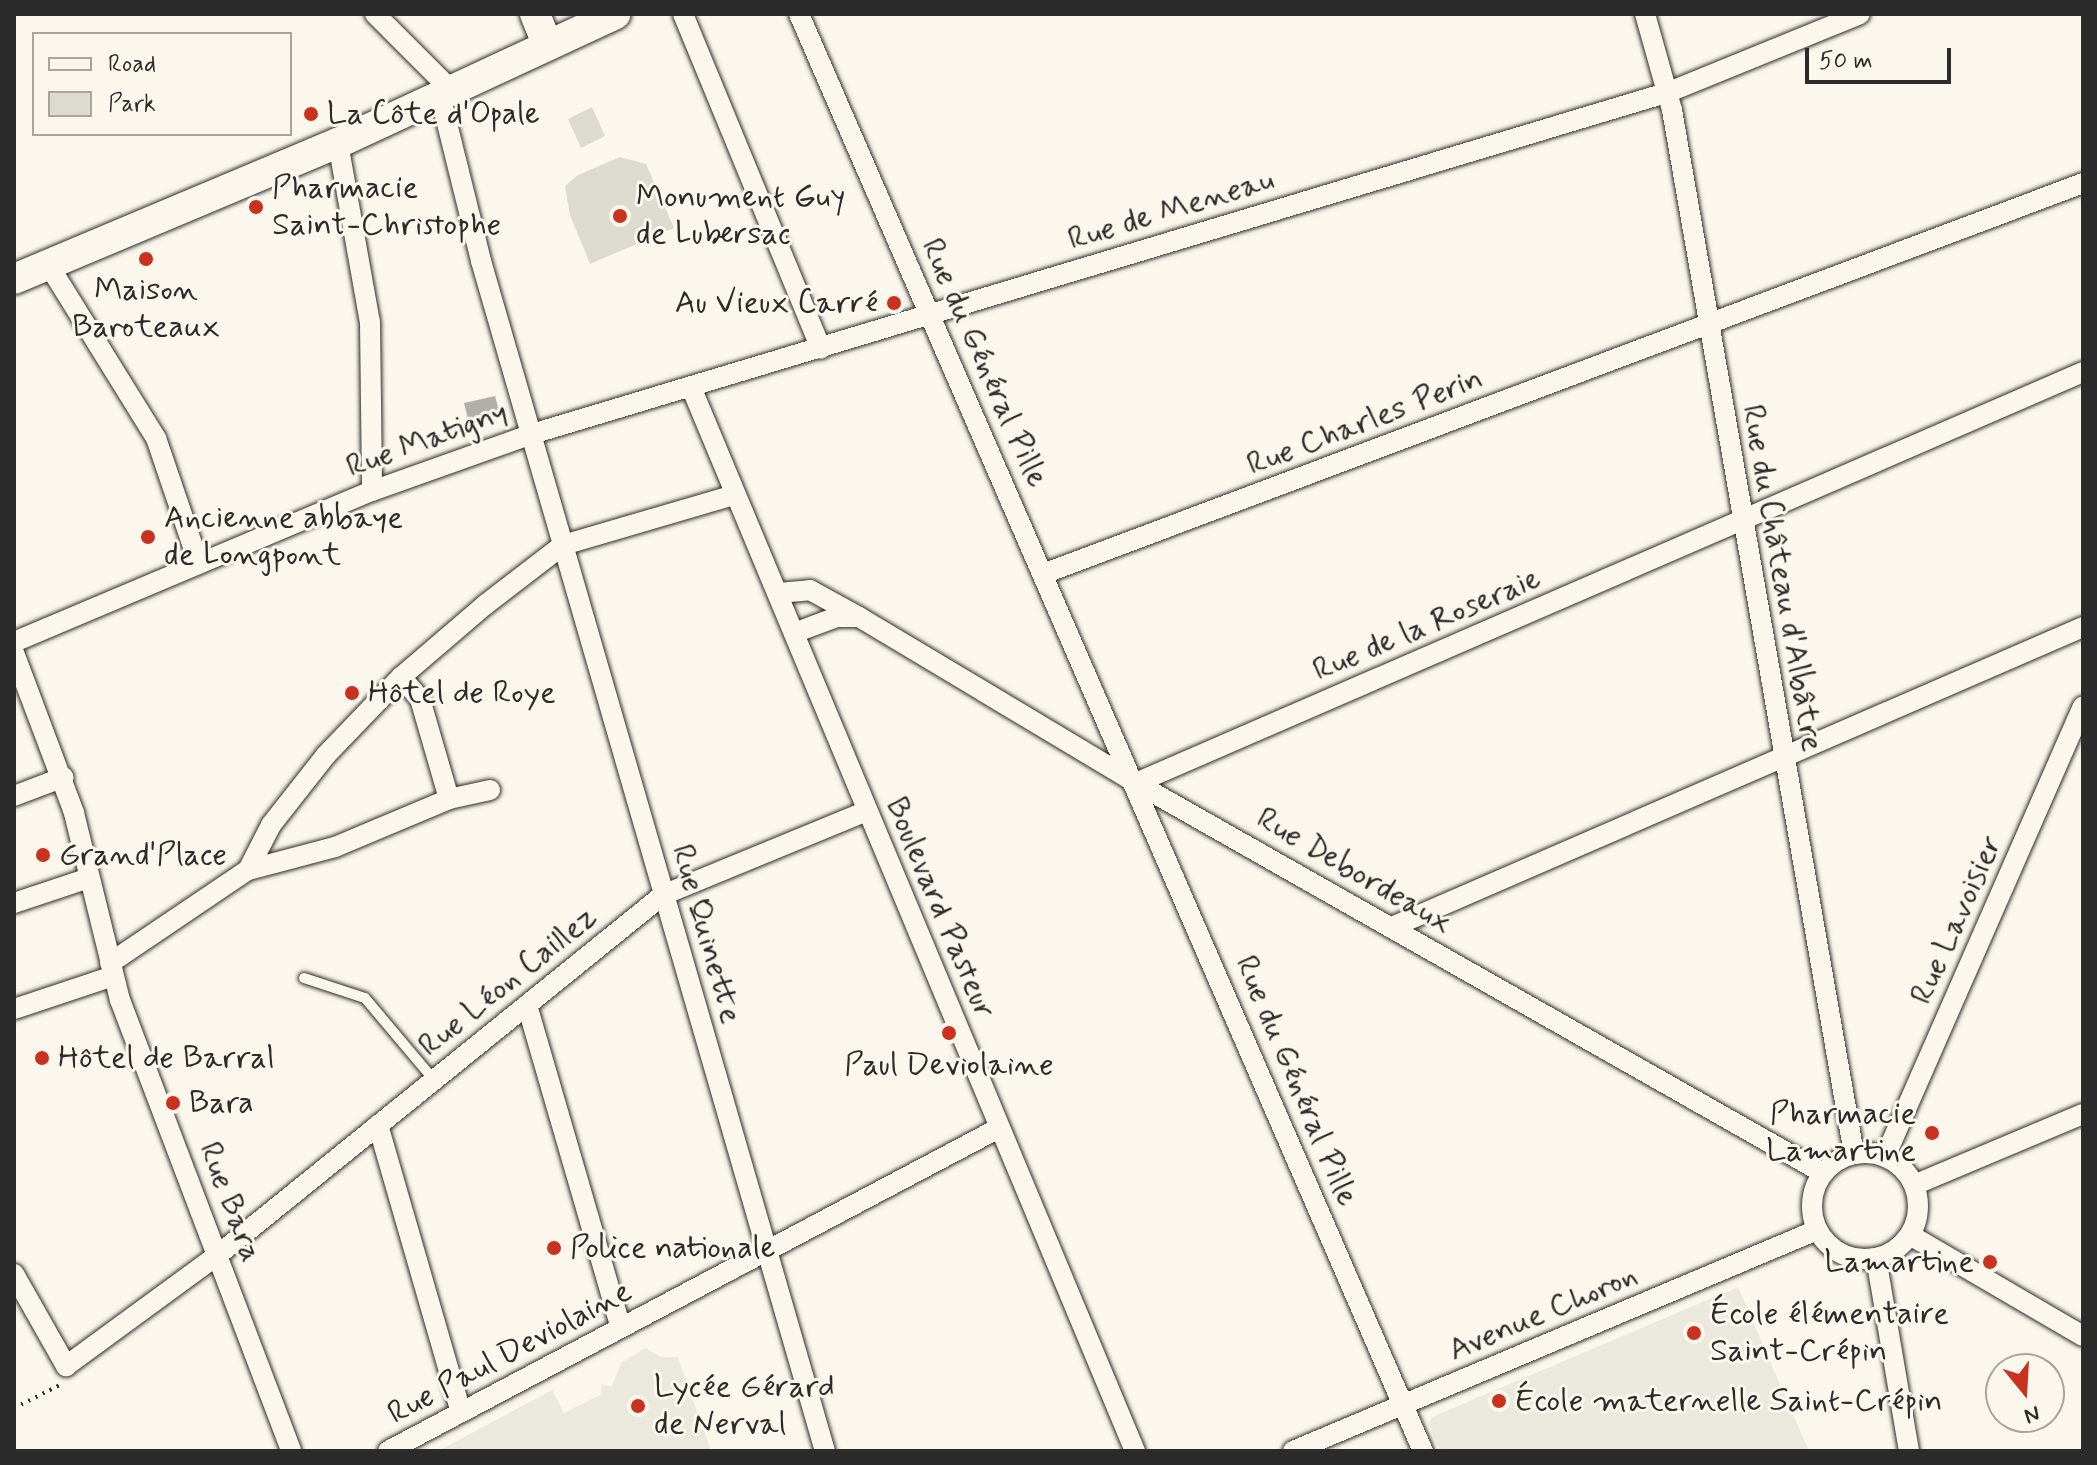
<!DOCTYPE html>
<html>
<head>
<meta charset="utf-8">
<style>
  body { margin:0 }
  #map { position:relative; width:2097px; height:1465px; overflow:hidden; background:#fbf7ec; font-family:Mynerve,sans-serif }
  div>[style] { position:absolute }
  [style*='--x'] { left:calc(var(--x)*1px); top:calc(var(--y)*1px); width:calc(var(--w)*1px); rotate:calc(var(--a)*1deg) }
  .built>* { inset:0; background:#ebe8de }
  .green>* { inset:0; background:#dddad0 }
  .water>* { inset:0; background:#b1afa7 }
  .path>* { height:4px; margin-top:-2px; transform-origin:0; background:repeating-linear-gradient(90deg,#2b2b2b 0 2px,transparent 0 8px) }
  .roads { filter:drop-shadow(0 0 2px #2b2b2b) drop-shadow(0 0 2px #2b2b2b) }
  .lane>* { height:10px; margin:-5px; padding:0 5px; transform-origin:5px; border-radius:5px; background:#fbf7ec }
  .street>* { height:20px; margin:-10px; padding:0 10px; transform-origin:10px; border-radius:10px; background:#fbf7ec }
  .street>.ring { margin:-10px; padding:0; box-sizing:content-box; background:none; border:20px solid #fbf7ec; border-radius:50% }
  .secondary>* { height:30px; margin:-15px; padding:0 15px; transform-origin:15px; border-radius:15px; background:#fbf7ec }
  .dots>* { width:22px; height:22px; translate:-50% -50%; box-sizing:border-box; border:4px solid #fbf7ec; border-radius:50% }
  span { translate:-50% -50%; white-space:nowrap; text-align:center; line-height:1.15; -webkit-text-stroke:6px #fbf7ec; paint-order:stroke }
  .poi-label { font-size:32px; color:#2b2b2b }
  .left { translate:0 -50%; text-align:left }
  .right { translate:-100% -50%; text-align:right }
  .street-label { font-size:32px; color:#2b2b2b }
  .frame { position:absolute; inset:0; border:16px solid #2b2b2b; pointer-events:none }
  .legend { position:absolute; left:32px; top:32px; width:260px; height:104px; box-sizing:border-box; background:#fbf7ec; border:2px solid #a8a59f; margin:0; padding:10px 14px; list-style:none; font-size:24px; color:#2b2b2b }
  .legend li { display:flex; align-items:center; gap:16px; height:40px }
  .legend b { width:40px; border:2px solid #a8a59f }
  .north { position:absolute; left:1985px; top:1353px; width:80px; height:80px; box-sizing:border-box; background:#fbf7ec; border:2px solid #a8a59f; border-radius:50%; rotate:162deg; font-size:22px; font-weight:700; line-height:32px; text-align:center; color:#2b2b2b }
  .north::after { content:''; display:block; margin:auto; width:28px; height:36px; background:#c8321e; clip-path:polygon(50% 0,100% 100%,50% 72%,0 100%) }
  .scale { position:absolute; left:1805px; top:48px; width:146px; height:36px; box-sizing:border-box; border:4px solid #2b2b2b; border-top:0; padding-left:10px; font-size:24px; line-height:28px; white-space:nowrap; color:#2b2b2b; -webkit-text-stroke:6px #fbf7ec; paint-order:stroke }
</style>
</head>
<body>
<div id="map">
  <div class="built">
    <div style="clip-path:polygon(1738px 1287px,1809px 1451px,1440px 1451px,1429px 1424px,1432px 1417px)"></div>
    <div style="clip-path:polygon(645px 1348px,661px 1357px,678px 1357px,711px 1451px,438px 1451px,552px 1390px,564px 1413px,600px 1395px,602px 1385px,612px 1386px,621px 1363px)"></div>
  </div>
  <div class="green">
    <div style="clip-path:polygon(592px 107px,605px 136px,581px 148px,568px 119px)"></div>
    <div style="clip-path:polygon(620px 157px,646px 164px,674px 228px,590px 264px,570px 215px,565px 186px,578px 175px)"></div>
  </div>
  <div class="water">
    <div style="clip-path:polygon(495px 396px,499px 411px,468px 419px,464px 403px)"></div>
  </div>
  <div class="path">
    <div style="--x:14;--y:1408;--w:54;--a:-26.6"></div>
  </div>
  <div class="roads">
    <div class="lane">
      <div style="--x:304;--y:978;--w:64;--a:18.2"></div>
      <div style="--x:365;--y:998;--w:107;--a:49.9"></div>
    </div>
    <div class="street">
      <div style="--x:375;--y:14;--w:107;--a:45"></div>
      <div style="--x:683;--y:14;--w:362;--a:67.6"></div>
      <div style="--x:799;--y:14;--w:1567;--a:66.53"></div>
      <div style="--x:1645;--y:14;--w:100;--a:74.3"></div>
      <div style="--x:1672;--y:110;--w:1060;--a:80.11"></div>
      <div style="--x:440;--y:95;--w:171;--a:76.1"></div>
      <div style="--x:481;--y:261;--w:1239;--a:73.88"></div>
      <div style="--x:338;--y:143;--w:182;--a:79.9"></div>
      <div style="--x:370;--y:322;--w:169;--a:89.3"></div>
      <div style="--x:48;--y:264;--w:205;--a:58.2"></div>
      <div style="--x:156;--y:438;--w:133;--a:71.2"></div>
      <div style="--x:691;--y:387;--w:1153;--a:67.35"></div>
      <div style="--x:1043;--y:574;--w:1111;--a:-20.6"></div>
      <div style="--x:778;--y:593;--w:32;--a:-5"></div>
      <div style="--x:810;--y:590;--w:56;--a:28.9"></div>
      <div style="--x:859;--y:617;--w:323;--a:30.9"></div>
      <div style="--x:1136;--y:783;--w:790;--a:29.58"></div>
      <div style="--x:794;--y:633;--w:46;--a:-20.4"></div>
      <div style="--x:837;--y:617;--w:22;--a:0"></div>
      <div style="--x:14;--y:642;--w:389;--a:-22.9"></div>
      <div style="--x:372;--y:491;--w:170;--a:-19.6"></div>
      <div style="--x:532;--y:434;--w:1187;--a:-16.74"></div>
      <div style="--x:1669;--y:92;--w:206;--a:-22.2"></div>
      <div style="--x:14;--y:653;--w:171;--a:69.4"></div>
      <div style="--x:74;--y:813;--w:193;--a:76.2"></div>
      <div style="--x:120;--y:1000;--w:482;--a:69.2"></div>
      <div style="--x:401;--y:677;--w:29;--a:49"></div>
      <div style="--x:420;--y:699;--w:104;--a:73.8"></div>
      <div style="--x:1136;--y:783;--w:1032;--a:-23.46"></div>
      <div style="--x:14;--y:796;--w:53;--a:-20.8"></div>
      <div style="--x:248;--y:870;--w:51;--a:-62.9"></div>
      <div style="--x:271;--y:825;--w:89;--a:-51.8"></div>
      <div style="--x:326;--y:755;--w:108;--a:-46.1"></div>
      <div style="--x:401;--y:677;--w:111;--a:-40.6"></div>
      <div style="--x:485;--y:605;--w:98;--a:-37.6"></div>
      <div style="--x:563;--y:545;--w:178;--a:-16.3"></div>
      <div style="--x:14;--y:903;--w:79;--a:-18.4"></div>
      <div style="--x:1392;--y:927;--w:753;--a:-23.47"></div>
      <div style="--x:110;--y:963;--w:166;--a:-34"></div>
      <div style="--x:248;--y:870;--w:90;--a:-14.8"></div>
      <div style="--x:335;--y:847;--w:124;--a:-22.8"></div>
      <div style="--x:449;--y:799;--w:42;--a:-12.4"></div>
      <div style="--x:527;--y:1005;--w:336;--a:73.8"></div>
      <div style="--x:14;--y:1009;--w:104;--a:-18.4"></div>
      <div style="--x:378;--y:1125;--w:299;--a:73.9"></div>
      <div class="ring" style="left:1812px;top:1153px;width:86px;height:86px"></div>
      <div style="--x:1885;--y:1157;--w:492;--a:-66.3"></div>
      <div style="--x:1914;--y:1185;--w:183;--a:-22.8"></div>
      <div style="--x:1910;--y:1235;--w:200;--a:30.3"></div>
      <div style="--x:1876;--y:1258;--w:196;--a:80.3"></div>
      <div style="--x:14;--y:1274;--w:106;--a:60.5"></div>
      <div style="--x:66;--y:1366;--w:190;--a:-36.2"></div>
      <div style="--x:219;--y:1254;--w:571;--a:-38.96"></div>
      <div style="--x:663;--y:895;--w:221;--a:-22.4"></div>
      <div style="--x:388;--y:1451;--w:691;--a:-27.86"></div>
      <div style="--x:1293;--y:1451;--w:569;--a:-22.87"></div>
    </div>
    <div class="secondary">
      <div style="--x:535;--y:14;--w:32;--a:68"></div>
      <div style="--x:14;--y:279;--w:351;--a:-22.8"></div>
      <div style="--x:338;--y:143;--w:306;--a:-24.9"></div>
    </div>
  </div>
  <div class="dots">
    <div style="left:311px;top:114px;background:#c8321e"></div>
    <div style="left:256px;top:207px;background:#c8321e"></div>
    <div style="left:620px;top:216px;background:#c8321e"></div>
    <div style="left:146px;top:259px;background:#c8321e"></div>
    <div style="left:894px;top:303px;background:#c8321e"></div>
    <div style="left:148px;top:537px;background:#c8321e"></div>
    <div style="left:352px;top:693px;background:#c8321e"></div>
    <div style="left:43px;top:855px;background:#c8321e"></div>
    <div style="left:949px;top:1033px;background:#c8321e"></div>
    <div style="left:42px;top:1058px;background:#c8321e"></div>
    <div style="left:173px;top:1103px;background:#c8321e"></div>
    <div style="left:1932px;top:1133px;background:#c8321e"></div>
    <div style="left:554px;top:1248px;background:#c8321e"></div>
    <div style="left:1990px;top:1262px;background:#c8321e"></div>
    <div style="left:1694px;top:1333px;background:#c8321e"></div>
    <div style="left:1499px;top:1401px;background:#c8321e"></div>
    <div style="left:638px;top:1406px;background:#c8321e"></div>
  </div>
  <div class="poi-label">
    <span class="left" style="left:327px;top:114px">La Côte d'Opale</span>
    <span class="left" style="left:272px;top:207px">Pharmacie<br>Saint-Christophe</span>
    <span class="left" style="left:636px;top:216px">Monument Guy<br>de Lubersac</span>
    <span style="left:146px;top:309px">Maison<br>Baroteaux</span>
    <span class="right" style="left:878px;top:303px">Au Vieux Carré</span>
    <span class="left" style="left:164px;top:537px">Ancienne abbaye<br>de Longpont</span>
    <span class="left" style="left:368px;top:693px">Hôtel de Roye</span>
    <span class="left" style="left:59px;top:855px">Grand'Place</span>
    <span class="left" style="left:58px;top:1058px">Hôtel de Barral</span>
    <span style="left:949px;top:1065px">Paul Deviolaine</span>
    <span class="left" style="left:189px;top:1103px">Bara</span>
    <span class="right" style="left:1916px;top:1133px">Pharmacie<br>Lamartine</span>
    <span class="left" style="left:570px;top:1248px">Police nationale</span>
    <span class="right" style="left:1974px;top:1262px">Lamartine</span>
    <span class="left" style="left:1710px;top:1333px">École élémentaire<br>Saint-Crépin</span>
    <span class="left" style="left:654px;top:1406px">Lycée Gérard<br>de Nerval</span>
    <span class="left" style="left:1515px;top:1401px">École maternelle Saint-Crépin</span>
  </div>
  <div class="street-label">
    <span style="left:1171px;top:210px;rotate:-17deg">Rue de Meneau</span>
    <span style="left:984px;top:363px;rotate:66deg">Rue du Général Pille</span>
    <span style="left:1365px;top:422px;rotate:-21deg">Rue Charles Perin</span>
    <span style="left:427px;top:440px;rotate:-20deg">Rue Matigny</span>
    <span style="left:1782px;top:578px;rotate:80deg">Rue du Château d'Albâtre</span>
    <span style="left:1427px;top:625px;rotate:-23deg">Rue de la Roseraie</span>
    <span style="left:1354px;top:871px;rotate:30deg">Rue Debordeaux</span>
    <span style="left:940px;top:908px;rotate:67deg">Boulevard Pasteur</span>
    <span style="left:1957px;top:920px;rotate:-66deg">Rue Lavoisier</span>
    <span style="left:706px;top:934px;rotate:74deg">Rue Quinette</span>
    <span style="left:508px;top:982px;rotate:-39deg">Rue Léon Caillez</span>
    <span style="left:1296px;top:1081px;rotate:67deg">Rue du Général Pille</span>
    <span style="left:230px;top:1202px;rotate:69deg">Rue Bara</span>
    <span style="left:1543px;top:1313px;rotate:-23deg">Avenue Choron</span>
    <span style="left:510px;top:1353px;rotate:-28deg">Rue Paul Deviolaine</span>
  </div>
  <div class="frame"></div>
  <ul class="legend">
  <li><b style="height:10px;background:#fbf7ec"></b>Road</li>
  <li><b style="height:22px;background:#dddad0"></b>Park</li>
  </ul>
  <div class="north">N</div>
  <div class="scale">50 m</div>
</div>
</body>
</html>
